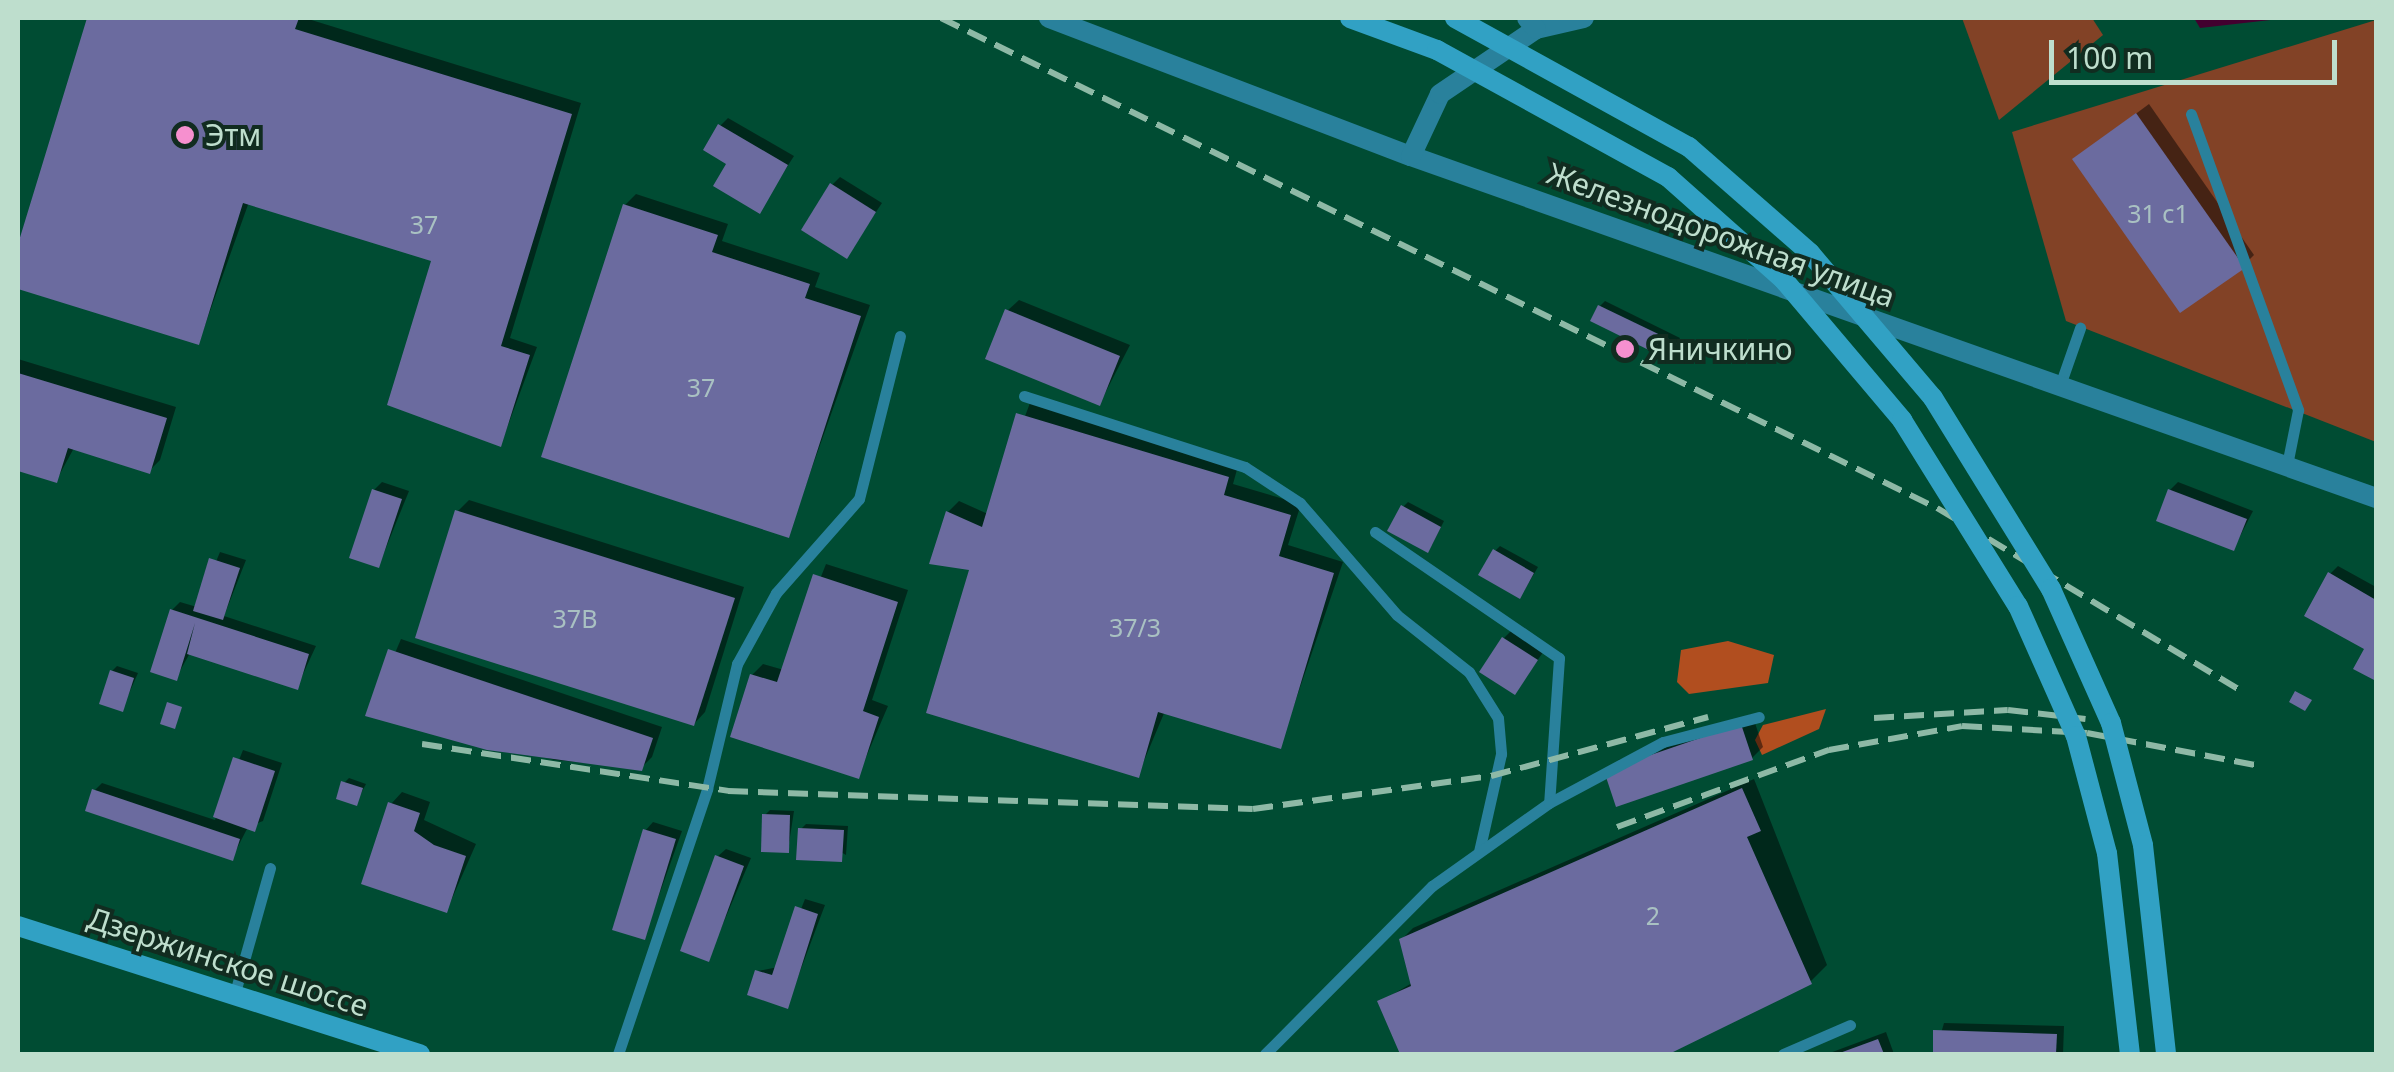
<!DOCTYPE html>
<html>
<head>
<meta charset="utf-8">
<style>
  body { margin:0 }
  #map { position:relative; width:2394px; height:1072px; overflow:hidden; background:#004c33; font-family:"Noto Sans",sans-serif }
  div>[style] { position:absolute }
  [style*='--x'] { left:calc(var(--x)*1px); top:calc(var(--y)*1px); width:calc(var(--w)*1px); rotate:calc(var(--a)*1deg) }
  .green>* { inset:0; background:#824226 }
  .forest>* { inset:0; background:#b14e1f }
  .water>* { inset:0; background:#42002f }
  .shadow>* { inset:0; background:#0007 }
  .building>* { inset:0; background:#6b6b9f }
  .service>* { height:11px; margin:-5.5px; padding:0 5.5px; transform-origin:5.5px; border-radius:5.5px; background:#29819c }
  .minor>* { height:20px; margin:-10px; padding:0 10px; transform-origin:10px; border-radius:10px; background:#29819c }
  .tertiary>* { height:20px; margin:-10px; padding:0 10px; transform-origin:10px; border-radius:10px; background:#29819c }
  .secondary>* { height:20px; margin:-10px; padding:0 10px; transform-origin:10px; border-radius:10px; background:#31a1c4 }
  .rail>* { height:6px; margin-top:-3px; transform-origin:0; background:repeating-linear-gradient(90deg,#8eb9a6 0 20px,transparent 0 30px) }
  .secondary-bridge>* { height:20px; margin:-10px; padding:0 10px; transform-origin:10px; border-radius:10px; background:#31a1c4 }
  .dots>* { width:28px; height:28px; translate:-50% -50%; box-sizing:border-box; border:5px solid #112c20; border-radius:50% }
  span { translate:-50% -50%; white-space:nowrap; text-align:center; line-height:1.15; -webkit-text-stroke:8px #112c20; paint-order:stroke }
  .number-label { font-size:25px; color:#a9c1c2 }
  .number-label span { -webkit-text-stroke-width:0 }
  .poi-label { font-size:30px; color:#bedecd }
  .left { translate:0 -50%; text-align:left }
  .street-label { font-size:30px; color:#bedecd }
  .frame { position:absolute; inset:0; border:20px solid #bedecd; pointer-events:none }
  .scale { position:absolute; left:2049px; top:40px; width:288px; height:45px; box-sizing:border-box; border:5px solid #bedecd; border-top:0; padding-left:12px; font-size:30px; line-height:35px; white-space:nowrap; color:#bedecd; -webkit-text-stroke:8px #112c20; paint-order:stroke }
</style>
</head>
<body>
<div id="map">
  <div class="green">
    <div style="clip-path:polygon(1962px 18px,2092px 18px,2103px 35px,1999px 120px)"></div>
    <div style="clip-path:polygon(2376px 20px,2376px 442px,2066px 321px,2012px 132px)"></div>
  </div>
  <div class="forest">
    <div style="clip-path:polygon(1728px 641px,1774px 655px,1768px 683px,1689px 694px,1677px 682px,1681px 650px)"></div>
    <div style="clip-path:polygon(1826px 709px,1819px 729px,1762px 755px,1755px 740px,1763px 725px)"></div>
  </div>
  <div class="water">
    <div style="clip-path:polygon(2194px 18px,2288px 18px,2200px 28px)"></div>
  </div>
  <div class="shadow">
    <div style="clip-path:polygon(89px 18px,305px 18px,581px 103px,510px 338px,537px 347px,501px 444px,434px 259px,249px 202px,199px 342px,18px 286px,18px 253px)"></div>
    <div style="clip-path:polygon(2149px 104px,2254px 255px,2243px 266px,2075px 159px)"></div>
    <div style="clip-path:polygon(728px 118px,794px 156px,759px 211px,729px 163px,720px 126px)"></div>
    <div style="clip-path:polygon(840px 177px,882px 203px,847px 255px,832px 185px)"></div>
    <div style="clip-path:polygon(636px 194px,728px 224px,722px 241px,820px 273px,815px 287px,870px 305px,788px 535px,625px 205px)"></div>
    <div style="clip-path:polygon(1019px 300px,1130px 345px,1100px 403px,1007px 311px)"></div>
    <div style="clip-path:polygon(1605px 301px,1680px 338px,1673px 352px,1600px 306px)"></div>
    <div style="clip-path:polygon(18px 359px,176px 407px,160px 460px,149px 471px,74px 448px,56px 481px,18px 469px)"></div>
    <div style="clip-path:polygon(1030px 403px,1238px 466px,1233px 484px,1301px 504px,1288px 545px,1343px 562px,1280px 746px,1165px 711px,1138px 775px,972px 568px,948px 512px,959px 501px,988px 514px)"></div>
    <div style="clip-path:polygon(382px 482px,409px 491px,379px 565px,374px 490px)"></div>
    <div style="clip-path:polygon(2178px 482px,2253px 511px,2234px 548px,2170px 490px)"></div>
    <div style="clip-path:polygon(469px 500px,744px 587px,705px 712px,694px 724px,458px 511px)"></div>
    <div style="clip-path:polygon(1408px 502px,1444px 521px,1432px 545px,1403px 507px)"></div>
    <div style="clip-path:polygon(1500px 546px,1538px 567px,1524px 591px,1495px 551px)"></div>
    <div style="clip-path:polygon(220px 552px,246px 560px,224px 616px,316px 646px,297px 687px,190px 653px,176px 678px,172px 610px,180px 602px,197px 607px)"></div>
    <div style="clip-path:polygon(826px 564px,908px 590px,872px 700px,888px 706px,858px 776px,752px 675px,763px 664px,784px 670px)"></div>
    <div style="clip-path:polygon(2338px 566px,2376px 587px,2376px 679px,2357px 668px,2373px 638px,2330px 574px)"></div>
    <div style="clip-path:polygon(1512px 630px,1544px 651px,1515px 692px,1504px 638px)"></div>
    <div style="clip-path:polygon(401px 639px,662px 727px,652px 757px,641px 768px,555px 760px,369px 714px)"></div>
    <div style="clip-path:polygon(117px 666px,138px 673px,122px 709px,112px 671px)"></div>
    <div style="clip-path:polygon(1752px 714px,1763px 747px,1752px 758px,1618px 760px)"></div>
    <div style="clip-path:polygon(243px 750px,282px 763px,263px 821px,248px 827px,232px 858px,94px 791px,102px 783px,215px 820px)"></div>
    <div style="clip-path:polygon(349px 778px,366px 784px,356px 803px,344px 783px)"></div>
    <div style="clip-path:polygon(1754px 779px,1827px 965px,1810px 982px,1663px 1054px,1403px 1054px,1380px 1002px,1412px 983px,1402px 939px,1413px 928px)"></div>
    <div style="clip-path:polygon(402px 792px,430px 802px,424px 820px,476px 844px,447px 910px,391px 804px)"></div>
    <div style="clip-path:polygon(770px 810px,794px 811px,788px 850px,765px 815px)"></div>
    <div style="clip-path:polygon(653px 822px,682px 831px,644px 937px,645px 831px)"></div>
    <div style="clip-path:polygon(806px 824px,848px 826px,846px 855px,801px 829px)"></div>
    <div style="clip-path:polygon(726px 849px,751px 858px,708px 959px,717px 857px)"></div>
    <div style="clip-path:polygon(805px 899px,825px 905px,787px 1006px,758px 971px,778px 967px)"></div>
    <div style="clip-path:polygon(1944px 1023px,2064px 1026px,2063px 1054px,1935px 1054px)"></div>
    <div style="clip-path:polygon(1886px 1032px,1894px 1054px,1827px 1054px)"></div>
  </div>
  <div class="building">
    <div style="clip-path:polygon(87px 18px,299px 18px,295px 29px,572px 114px,501px 346px,530px 355px,501px 447px,387px 405px,431px 261px,243px 203px,199px 345px,18px 289px,18px 244px)"></div>
    <div style="clip-path:polygon(2136px 113px,2245px 268px,2180px 313px,2072px 159px)"></div>
    <div style="clip-path:polygon(718px 124px,788px 165px,760px 214px,713px 186px,726px 164px,703px 150px)"></div>
    <div style="clip-path:polygon(830px 183px,876px 212px,847px 259px,801px 230px)"></div>
    <div style="clip-path:polygon(623px 204px,718px 235px,712px 252px,810px 284px,805px 298px,861px 316px,789px 538px,541px 457px)"></div>
    <div style="clip-path:polygon(1598px 305px,1677px 343px,1669px 360px,1590px 321px)"></div>
    <div style="clip-path:polygon(1005px 309px,1120px 356px,1100px 406px,985px 359px)"></div>
    <div style="clip-path:polygon(18px 373px,167px 418px,150px 474px,68px 448px,57px 483px,18px 471px)"></div>
    <div style="clip-path:polygon(1016px 413px,1229px 477px,1224px 495px,1291px 515px,1279px 556px,1334px 573px,1281px 749px,1158px 712px,1139px 778px,926px 713px,969px 570px,929px 564px,946px 511px,982px 527px)"></div>
    <div style="clip-path:polygon(372px 489px,402px 499px,379px 568px,349px 558px)"></div>
    <div style="clip-path:polygon(2168px 489px,2247px 519px,2234px 551px,2156px 521px)"></div>
    <div style="clip-path:polygon(1401px 505px,1441px 527px,1428px 553px,1387px 531px)"></div>
    <div style="clip-path:polygon(455px 510px,735px 598px,694px 726px,415px 638px)"></div>
    <div style="clip-path:polygon(1493px 549px,1534px 573px,1520px 599px,1478px 575px)"></div>
    <div style="clip-path:polygon(209px 558px,240px 568px,223px 620px,193px 611px)"></div>
    <div style="clip-path:polygon(2328px 572px,2376px 600px,2376px 681px,2353px 669px,2364px 649px,2304px 616px)"></div>
    <div style="clip-path:polygon(813px 574px,898px 602px,863px 711px,879px 717px,859px 779px,730px 737px,750px 674px,777px 682px)"></div>
    <div style="clip-path:polygon(170px 609px,309px 654px,298px 690px,187px 654px,195px 623px,177px 681px,150px 672px)"></div>
    <div style="clip-path:polygon(1502px 637px,1538px 660px,1515px 695px,1479px 672px)"></div>
    <div style="clip-path:polygon(388px 649px,653px 738px,642px 771px,487px 750px,365px 716px)"></div>
    <div style="clip-path:polygon(110px 670px,134px 678px,123px 712px,99px 704px)"></div>
    <div style="clip-path:polygon(2295px 691px,2312px 700px,2305px 711px,2289px 702px)"></div>
    <div style="clip-path:polygon(167px 702px,182px 707px,175px 729px,160px 724px)"></div>
    <div style="clip-path:polygon(1741px 724px,1753px 760px,1616px 807px,1604px 771px)"></div>
    <div style="clip-path:polygon(233px 757px,275px 771px,255px 832px,213px 817px)"></div>
    <div style="clip-path:polygon(341px 781px,363px 788px,357px 806px,336px 799px)"></div>
    <div style="clip-path:polygon(1742px 788px,1761px 831px,1747px 837px,1812px 984px,1669px 1054px,1400px 1054px,1377px 1001px,1411px 986px,1399px 939px)"></div>
    <div style="clip-path:polygon(92px 789px,240px 839px,233px 861px,85px 811px)"></div>
    <div style="clip-path:polygon(388px 802px,420px 813px,414px 831px,434px 845px,466px 856px,447px 913px,361px 884px)"></div>
    <div style="clip-path:polygon(762px 814px,790px 815px,789px 853px,761px 852px)"></div>
    <div style="clip-path:polygon(798px 828px,844px 830px,842px 862px,796px 860px)"></div>
    <div style="clip-path:polygon(643px 829px,676px 839px,645px 940px,612px 930px)"></div>
    <div style="clip-path:polygon(715px 855px,744px 866px,709px 962px,680px 951px)"></div>
    <div style="clip-path:polygon(795px 906px,818px 914px,788px 1009px,747px 995px,755px 970px,772px 975px)"></div>
    <div style="clip-path:polygon(1933px 1030px,2057px 1034px,2056px 1054px,1933px 1054px)"></div>
    <div style="clip-path:polygon(1878px 1039px,1884px 1054px,1837px 1054px)"></div>
  </div>
  <div class="service">
    <div style="--x:2191;--y:114;--w:315;--a:70.1"></div>
    <div style="--x:2298;--y:410;--w:56;--a:101.3"></div>
    <div style="--x:2059;--y:388;--w:64;--a:-70.7"></div>
    <div style="--x:1024;--y:396;--w:232;--a:17.8"></div>
    <div style="--x:1245;--y:467;--w:66;--a:33.2"></div>
    <div style="--x:1300;--y:503;--w:148;--a:49.1"></div>
    <div style="--x:1397;--y:615;--w:92;--a:38.4"></div>
    <div style="--x:1469;--y:672;--w:54;--a:57.8"></div>
    <div style="--x:1498;--y:718;--w:36;--a:85"></div>
    <div style="--x:1501;--y:754;--w:100;--a:102.7"></div>
    <div style="--x:1375;--y:532;--w:223;--a:34.4"></div>
    <div style="--x:1559;--y:658;--w:145;--a:93.9"></div>
    <div style="--x:234;--y:996;--w:133;--a:-74.3"></div>
    <div style="--x:618;--y:1054;--w:280;--a:-71.4"></div>
    <div style="--x:707;--y:789;--w:129;--a:-76.5"></div>
    <div style="--x:737;--y:664;--w:81;--a:-61.2"></div>
    <div style="--x:776;--y:593;--w:125;--a:-48.6"></div>
    <div style="--x:859;--y:499;--w:168;--a:-75.9"></div>
    <div style="--x:1265;--y:1054;--w:237;--a:-45.2"></div>
    <div style="--x:1432;--y:886;--w:143;--a:-35.4"></div>
    <div style="--x:1549;--y:803;--w:129;--a:-28.2"></div>
    <div style="--x:1663;--y:742;--w:99;--a:-14.6"></div>
    <div style="--x:1783;--y:1054;--w:73;--a:-23.4"></div>
  </div>
  <div class="minor">
    <div style="--x:1536;--y:29;--w:49;--a:-12.9"></div>
  </div>
  <div class="tertiary">
    <div style="--x:1049;--y:18;--w:387;--a:20.9"></div>
    <div style="--x:1411;--y:156;--w:1024;--a:19.51"></div>
    <div style="--x:1411;--y:156;--w:68;--a:-64.9"></div>
    <div style="--x:1440;--y:94;--w:116;--a:-34.1"></div>
    <div style="--x:1536;--y:29;--w:14;--a:-129"></div>
  </div>
  <div class="secondary">
    <div style="--x:1350;--y:18;--w:93;--a:20.2"></div>
    <div style="--x:18;--y:926;--w:422;--a:17.7"></div>
  </div>
  <div class="rail">
    <div style="--x:941;--y:18;--w:1110;--a:26.2"></div>
    <div style="--x:1937;--y:508;--w:355;--a:31"></div>
    <div style="--x:1874;--y:718;--w:134;--a:-3.4"></div>
    <div style="--x:2008;--y:710;--w:78;--a:6.7"></div>
    <div style="--x:422;--y:744;--w:310;--a:8.7"></div>
    <div style="--x:728;--y:791;--w:525;--a:1.96"></div>
    <div style="--x:1253;--y:809;--w:240;--a:-7.9"></div>
    <div style="--x:1491;--y:776;--w:225;--a:-15.2"></div>
    <div style="--x:1617;--y:827;--w:226;--a:-20"></div>
    <div style="--x:1829;--y:750;--w:135;--a:-10.2"></div>
    <div style="--x:1962;--y:726;--w:125;--a:3.2"></div>
    <div style="--x:2087;--y:733;--w:171;--a:10.8"></div>
  </div>
  <div class="secondary-bridge">
    <div style="--x:1455;--y:18;--w:267;--a:28.9"></div>
    <div style="--x:1689;--y:147;--w:161;--a:41.2"></div>
    <div style="--x:1810;--y:253;--w:190;--a:49.7"></div>
    <div style="--x:1933;--y:398;--w:225;--a:58.3"></div>
    <div style="--x:2051;--y:589;--w:147;--a:65.9"></div>
    <div style="--x:2111;--y:723;--w:126;--a:75.3"></div>
    <div style="--x:2143;--y:845;--w:210;--a:83.7"></div>
    <div style="--x:1437;--y:50;--w:264;--a:28.8"></div>
    <div style="--x:1668;--y:177;--w:154;--a:41.6"></div>
    <div style="--x:1783;--y:279;--w:185;--a:49.8"></div>
    <div style="--x:1902;--y:420;--w:219;--a:58.1"></div>
    <div style="--x:2018;--y:606;--w:142;--a:66"></div>
    <div style="--x:2076;--y:736;--w:121;--a:75.2"></div>
    <div style="--x:2107;--y:853;--w:202;--a:83.5"></div>
  </div>
  <div class="dots">
    <div style="left:185px;top:135px;background:#f690cf"></div>
    <div style="left:1625px;top:349px;background:#f690cf"></div>
  </div>
  <div class="number-label">
    <span style="left:2158px;top:213px">31 с1</span>
    <span style="left:424px;top:224px">37</span>
    <span style="left:701px;top:387px">37</span>
    <span style="left:575px;top:618px">37В</span>
    <span style="left:1135px;top:627px">37/3</span>
    <span style="left:1653px;top:915px">2</span>
  </div>
  <div class="poi-label">
    <span class="left" style="left:205px;top:135px">Этм</span>
    <span class="left" style="left:1648px;top:349px">Яничкино</span>
  </div>
  <div class="street-label">
    <span style="left:1721px;top:235px;rotate:20deg">Железнодорожная улица</span>
    <span style="left:228px;top:962px;rotate:18deg">Дзержинское шоссе</span>
  </div>
  <div class="frame"></div>
  <div class="scale">100 m</div>
</div>
</body>
</html>
